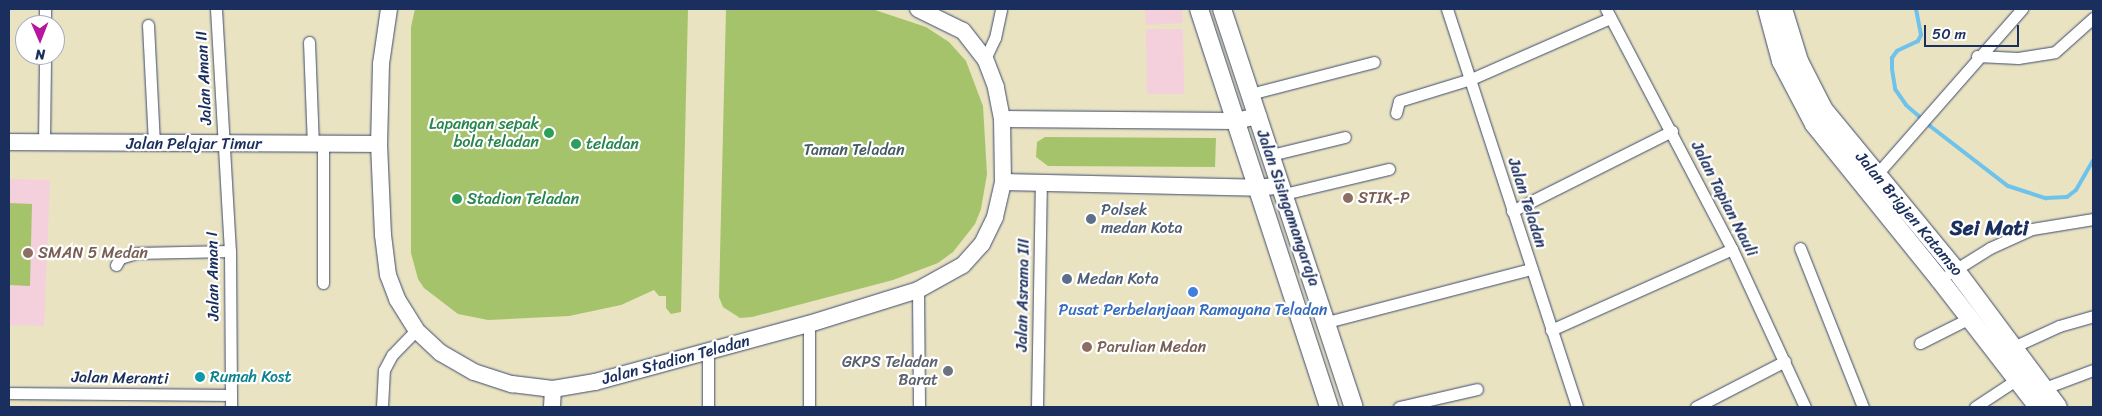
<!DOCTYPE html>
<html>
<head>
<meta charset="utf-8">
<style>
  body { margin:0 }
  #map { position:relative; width:2102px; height:416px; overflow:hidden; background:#eae3c2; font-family:Sriracha,sans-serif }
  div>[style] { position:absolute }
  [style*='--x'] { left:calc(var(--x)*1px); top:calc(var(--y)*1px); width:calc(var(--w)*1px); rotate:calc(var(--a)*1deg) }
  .built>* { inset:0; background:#f4cfdc }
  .green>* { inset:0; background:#a5c36a }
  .stream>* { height:4px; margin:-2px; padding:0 2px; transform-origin:2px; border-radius:2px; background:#6fc3eb }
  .roads { filter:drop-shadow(0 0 1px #3a4a6d) drop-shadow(0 0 1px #3a4a6d) }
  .street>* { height:11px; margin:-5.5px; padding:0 5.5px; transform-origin:5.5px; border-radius:5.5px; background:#fff }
  .secondary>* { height:16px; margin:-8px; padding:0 8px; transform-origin:8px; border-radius:8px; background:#fff }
  .primary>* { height:18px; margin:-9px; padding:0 9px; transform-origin:9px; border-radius:9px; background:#fff }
  .dots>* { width:14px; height:14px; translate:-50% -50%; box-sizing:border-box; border:2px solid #fff; border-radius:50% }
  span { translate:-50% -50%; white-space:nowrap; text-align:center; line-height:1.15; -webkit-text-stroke:4.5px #fff; paint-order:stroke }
  .street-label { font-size:16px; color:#1b2f5e }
  .leisure-label { font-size:16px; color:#27864d }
  .right { translate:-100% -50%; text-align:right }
  .left { translate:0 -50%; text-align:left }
  .park-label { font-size:16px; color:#445b62 }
  .education-label { font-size:16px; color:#785e54 }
  .service-label { font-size:16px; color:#4e5e75 }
  .shop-label { font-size:16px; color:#366cbe }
  .worship-label { font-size:16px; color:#5b616d }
  .culture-label { font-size:16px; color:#0d838f }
  .district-label { font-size:21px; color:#1b2f5e; font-weight:700 }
  .frame { position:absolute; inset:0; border:10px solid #1b2f5e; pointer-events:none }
  .north { position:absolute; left:15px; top:15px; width:50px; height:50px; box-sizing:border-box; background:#fff; border:1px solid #a4acbf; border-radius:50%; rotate:179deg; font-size:14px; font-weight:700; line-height:20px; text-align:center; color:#1b2f5e }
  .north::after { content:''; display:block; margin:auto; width:18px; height:22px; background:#b5179e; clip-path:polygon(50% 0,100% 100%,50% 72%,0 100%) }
  .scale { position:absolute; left:1924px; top:25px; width:95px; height:22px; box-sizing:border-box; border:2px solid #1b2f5e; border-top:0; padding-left:6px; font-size:15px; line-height:18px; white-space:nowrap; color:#1b2f5e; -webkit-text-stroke:4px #fff; paint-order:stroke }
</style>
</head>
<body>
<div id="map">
  <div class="built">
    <div style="clip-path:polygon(1145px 9px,1182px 9px,1183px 23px,1146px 25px)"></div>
    <div style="clip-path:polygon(1146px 29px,1183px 29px,1184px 94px,1147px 94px)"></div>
    <div style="clip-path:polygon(9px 179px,50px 180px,44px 326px,9px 325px)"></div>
  </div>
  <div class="green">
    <div style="clip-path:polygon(415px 9px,688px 9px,681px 312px,671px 314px,666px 308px,666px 296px,659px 296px,654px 290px,621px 305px,569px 316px,488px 320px,458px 314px,424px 288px,418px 279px,411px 253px,411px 27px)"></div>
    <div style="clip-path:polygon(726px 9px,872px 9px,926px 27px,949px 42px,966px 61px,983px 106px,987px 174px,981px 209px,975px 224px,953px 252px,938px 263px,893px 280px,752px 317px,740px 318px,723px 307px,719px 297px)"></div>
    <div style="clip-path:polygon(1045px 137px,1216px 138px,1215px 167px,1048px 166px,1036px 157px,1037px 142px)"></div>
    <div style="clip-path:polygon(9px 203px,32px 204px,30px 286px,9px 285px)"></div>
  </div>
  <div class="stream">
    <div style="--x:1916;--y:9;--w:26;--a:79"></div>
    <div style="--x:1921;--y:35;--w:7;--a:117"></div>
    <div style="--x:1918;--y:41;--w:23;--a:155"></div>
    <div style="--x:1897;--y:51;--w:9;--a:126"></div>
    <div style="--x:1892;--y:58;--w:11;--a:90"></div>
    <div style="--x:1892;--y:69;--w:20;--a:81"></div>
    <div style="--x:1895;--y:89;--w:19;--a:55"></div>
    <div style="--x:1906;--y:105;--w:32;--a:41"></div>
    <div style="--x:1930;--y:126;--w:98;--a:37.6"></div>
    <div style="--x:2008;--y:186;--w:40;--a:18"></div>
    <div style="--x:2046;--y:198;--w:21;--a:-3"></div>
    <div style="--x:2067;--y:197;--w:11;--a:-38"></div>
    <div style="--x:2076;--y:190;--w:34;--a:-60"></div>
  </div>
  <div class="roads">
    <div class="street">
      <div style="--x:216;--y:9;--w:242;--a:86.7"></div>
      <div style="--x:230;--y:251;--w:156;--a:89.6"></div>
      <div style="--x:1447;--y:9;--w:419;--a:71.9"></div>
      <div style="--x:1606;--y:9;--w:271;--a:62.3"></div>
      <div style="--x:1732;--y:249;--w:174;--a:65.2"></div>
      <div style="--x:45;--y:25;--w:16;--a:-90"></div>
      <div style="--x:148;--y:25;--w:120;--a:87.1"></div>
      <div style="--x:309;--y:42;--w:103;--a:87.8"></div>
      <div style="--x:1977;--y:56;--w:41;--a:2.8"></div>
      <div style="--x:2018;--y:58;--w:37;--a:-9"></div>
      <div style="--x:2055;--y:52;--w:51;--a:-41.8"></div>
      <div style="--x:985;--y:59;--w:23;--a:-65"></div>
      <div style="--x:995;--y:38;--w:30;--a:-78"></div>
      <div style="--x:1250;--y:94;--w:128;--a:-14.5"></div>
      <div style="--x:1396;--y:113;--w:12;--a:-76"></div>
      <div style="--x:1399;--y:101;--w:75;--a:-17"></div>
      <div style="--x:1471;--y:79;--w:152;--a:-23.7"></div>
      <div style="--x:44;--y:142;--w:87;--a:-89.3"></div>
      <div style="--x:1271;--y:155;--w:76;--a:-13.7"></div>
      <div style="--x:1877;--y:174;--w:220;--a:-48.7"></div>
      <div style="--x:1284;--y:194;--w:108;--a:-13.4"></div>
      <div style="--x:1512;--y:211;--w:179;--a:-26.6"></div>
      <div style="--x:1800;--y:248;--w:171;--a:68.4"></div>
      <div style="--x:116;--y:265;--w:8;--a:-60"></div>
      <div style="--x:120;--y:258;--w:17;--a:-17"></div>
      <div style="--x:136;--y:253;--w:94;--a:-1.2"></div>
      <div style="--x:1950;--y:273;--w:47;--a:-32"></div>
      <div style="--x:1990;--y:248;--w:46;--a:-24.3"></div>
      <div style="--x:2032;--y:229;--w:62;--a:-9.3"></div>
      <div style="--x:323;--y:283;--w:138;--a:-90"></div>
      <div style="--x:918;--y:290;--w:117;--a:89.5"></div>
      <div style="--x:1327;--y:322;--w:211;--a:-14.6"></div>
      <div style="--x:809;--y:324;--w:83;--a:90"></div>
      <div style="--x:1551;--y:330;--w:198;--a:-24.1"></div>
      <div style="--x:1920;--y:343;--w:56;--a:-26.6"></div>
      <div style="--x:2011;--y:348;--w:53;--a:-24.6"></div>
      <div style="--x:2059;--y:326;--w:35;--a:-16"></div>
      <div style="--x:708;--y:352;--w:55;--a:90"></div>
      <div style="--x:2042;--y:389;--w:54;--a:-20.4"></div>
      <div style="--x:9;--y:393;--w:222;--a:0.5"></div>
      <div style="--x:382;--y:407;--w:37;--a:-87"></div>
      <div style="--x:384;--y:370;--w:17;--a:-62"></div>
      <div style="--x:392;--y:355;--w:35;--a:-46"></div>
      <div style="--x:1037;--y:407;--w:223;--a:-89"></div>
      <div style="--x:1399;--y:407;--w:80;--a:-13"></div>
      <div style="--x:1696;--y:407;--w:100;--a:-27.3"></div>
      <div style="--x:1975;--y:407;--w:49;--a:-33.4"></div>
    </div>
    <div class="secondary">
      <div style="--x:389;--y:9;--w:56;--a:98.3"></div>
      <div style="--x:381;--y:64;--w:80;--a:91.4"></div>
      <div style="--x:379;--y:144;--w:91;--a:87.5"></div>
      <div style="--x:383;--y:235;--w:40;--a:82.9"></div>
      <div style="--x:388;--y:275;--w:26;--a:69"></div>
      <div style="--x:397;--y:299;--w:36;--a:58"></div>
      <div style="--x:416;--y:330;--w:34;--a:43"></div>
      <div style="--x:441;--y:353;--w:38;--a:30"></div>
      <div style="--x:474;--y:372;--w:40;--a:18"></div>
      <div style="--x:512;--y:384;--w:41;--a:7"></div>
      <div style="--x:553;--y:389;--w:43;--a:-9.5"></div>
      <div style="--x:595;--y:382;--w:222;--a:-15.2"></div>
      <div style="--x:809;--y:324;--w:114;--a:-17.3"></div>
      <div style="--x:918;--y:290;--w:51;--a:-29.1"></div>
      <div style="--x:963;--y:265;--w:28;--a:-48"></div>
      <div style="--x:982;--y:244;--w:30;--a:-64"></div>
      <div style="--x:995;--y:217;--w:36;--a:-77"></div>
      <div style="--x:1003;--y:182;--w:63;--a:-90.9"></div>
      <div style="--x:1002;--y:119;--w:33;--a:-101"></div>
      <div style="--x:996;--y:87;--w:30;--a:-111"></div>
      <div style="--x:985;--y:59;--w:36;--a:-128"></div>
      <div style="--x:963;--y:31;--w:50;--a:-153.9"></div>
      <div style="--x:1002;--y:119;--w:234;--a:0.5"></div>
      <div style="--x:1236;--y:121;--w:23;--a:-13"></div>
      <div style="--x:9;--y:142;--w:370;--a:0.3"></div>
      <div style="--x:1003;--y:182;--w:255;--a:1.3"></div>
      <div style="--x:1258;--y:188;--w:23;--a:-7"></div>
      <div style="--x:552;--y:407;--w:18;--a:-87"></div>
    </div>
    <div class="primary">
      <div style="--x:1199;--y:9;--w:419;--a:71.9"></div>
      <div style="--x:1222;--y:9;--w:419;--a:71.7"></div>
      <div style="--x:1767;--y:9;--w:54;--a:74.9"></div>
      <div style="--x:1781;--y:61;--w:71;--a:62.4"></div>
      <div style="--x:1814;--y:124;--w:201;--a:51.1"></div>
      <div style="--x:1940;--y:280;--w:160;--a:52.3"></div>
      <div style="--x:1783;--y:9;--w:54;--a:72.9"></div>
      <div style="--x:1799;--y:61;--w:55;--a:63"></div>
      <div style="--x:1824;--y:110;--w:206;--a:50.5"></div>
      <div style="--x:1955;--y:269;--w:172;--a:53.3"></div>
    </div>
  </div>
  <div class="dots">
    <div style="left:549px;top:133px;background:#2e9e5b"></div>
    <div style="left:576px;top:144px;background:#2e9e5b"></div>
    <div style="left:1348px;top:198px;background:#8d6e63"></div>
    <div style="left:457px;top:199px;background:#2e9e5b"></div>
    <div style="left:1091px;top:219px;background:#5c6f8a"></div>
    <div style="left:28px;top:253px;background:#8d6e63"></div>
    <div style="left:1067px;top:279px;background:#5c6f8a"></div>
    <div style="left:1193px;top:292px;background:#3f7fe0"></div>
    <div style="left:1087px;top:347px;background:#8d6e63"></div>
    <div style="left:948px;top:371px;background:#6b7280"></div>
    <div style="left:200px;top:377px;background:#0f9aa8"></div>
  </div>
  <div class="street-label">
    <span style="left:204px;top:78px;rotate:-93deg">Jalan Aman II</span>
    <span style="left:194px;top:144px">Jalan Pelajar Timur</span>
    <span style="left:1724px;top:199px;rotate:63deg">Jalan Tapian Nauli</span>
    <span style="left:1527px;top:203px;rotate:72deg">Jalan Teladan</span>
    <span style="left:1288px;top:208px;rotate:71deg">Jalan Sisingamangaraja</span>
    <span style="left:1909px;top:214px;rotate:50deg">Jalan Brigjen Katamso</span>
    <span style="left:213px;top:276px;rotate:-91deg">Jalan Aman I</span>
    <span style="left:1023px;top:295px;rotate:-89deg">Jalan Asrama III</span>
    <span style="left:676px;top:360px;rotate:-15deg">Jalan Stadion Teladan</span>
    <span style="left:120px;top:378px;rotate:1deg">Jalan Meranti</span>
  </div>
  <div class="leisure-label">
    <span class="right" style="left:539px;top:133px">Lapangan sepak<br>bola teladan</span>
    <span class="left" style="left:586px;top:144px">teladan</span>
    <span class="left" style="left:467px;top:199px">Stadion Teladan</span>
  </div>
  <div class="park-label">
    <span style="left:854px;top:150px">Taman Teladan</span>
  </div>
  <div class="education-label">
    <span class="left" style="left:1358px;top:198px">STIK-P</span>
    <span class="left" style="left:38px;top:253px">SMAN 5 Medan</span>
    <span class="left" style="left:1097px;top:347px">Parulian Medan</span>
  </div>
  <div class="service-label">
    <span class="left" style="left:1101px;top:219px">Polsek<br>medan Kota</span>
    <span class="left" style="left:1077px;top:279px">Medan Kota</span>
  </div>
  <div class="shop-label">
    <span style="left:1193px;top:310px">Pusat Perbelanjaan Ramayana Teladan</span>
  </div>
  <div class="worship-label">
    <span class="right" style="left:938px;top:371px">GKPS Teladan<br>Barat</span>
  </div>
  <div class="culture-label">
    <span class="left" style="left:210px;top:377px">Rumah Kost</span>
  </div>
  <div class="district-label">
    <span style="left:1989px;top:228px">Sei Mati</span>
  </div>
  <div class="frame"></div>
  <div class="north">N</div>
  <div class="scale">50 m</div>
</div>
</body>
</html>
